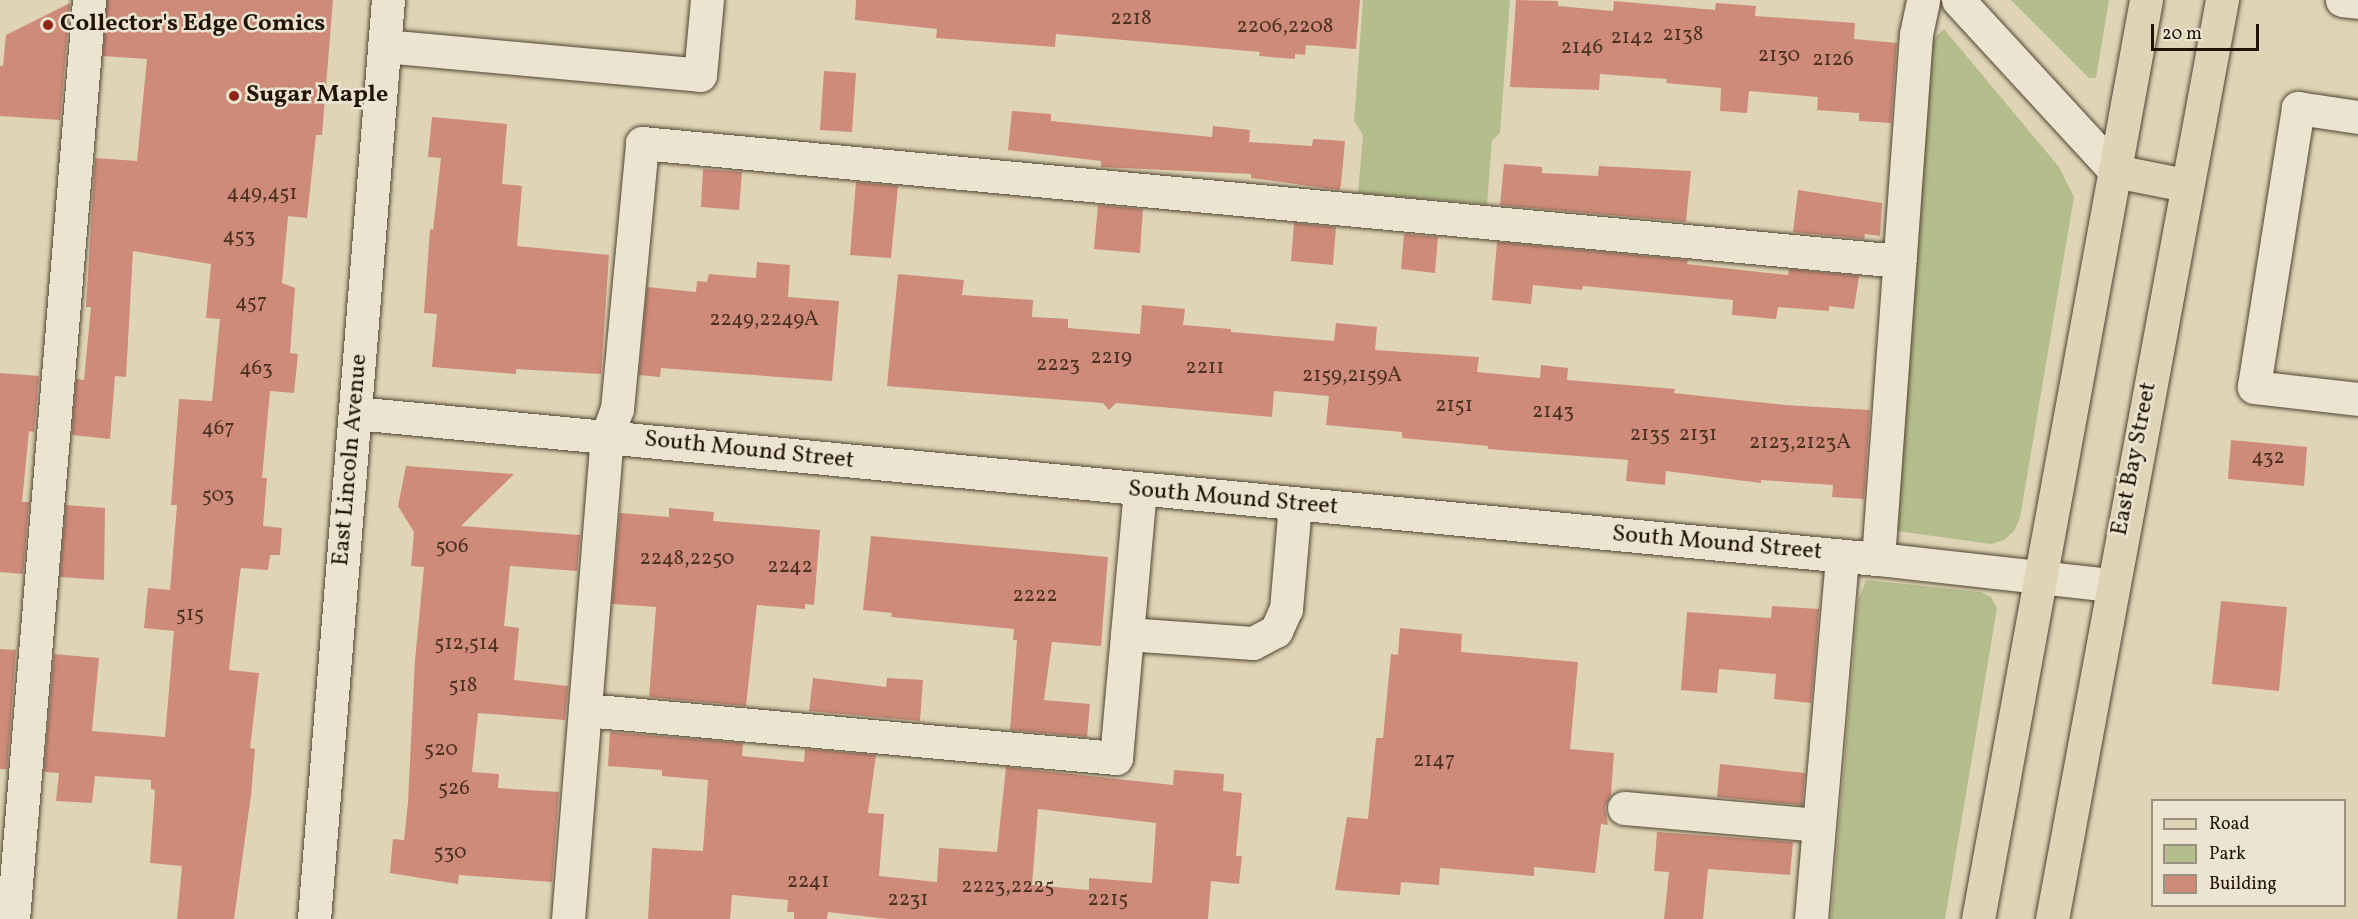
<!DOCTYPE html>
<html>
<head>
<meta charset="utf-8">
<style>
  body { margin:0 }
  #map { position:relative; width:2358px; height:919px; overflow:hidden; background:#dfd5b6; font-family:Vollkorn,serif }
  div>[style] { position:absolute }
  [style*='--x'] { left:calc(var(--x)*1px); top:calc(var(--y)*1px); width:calc(var(--w)*1px); rotate:calc(var(--a)*1deg) }
  .green>* { inset:0; background:#b4bd8c }
  .building>* { inset:0; background:#ce8b7a }
  .roads { filter:drop-shadow(0 0 2px #504431) drop-shadow(0 0 2px #504431) }
  .minor>* { height:33px; margin:-16.5px; padding:0 16.5px; transform-origin:16.5px; border-radius:16.5px; background:#eae4d0 }
  .major>* { height:33px; margin:-16.5px; padding:0 16.5px; transform-origin:16.5px; border-radius:16.5px; background:#dfd5b6 }
  .dots>* { width:16px; height:16px; translate:-50% -50%; box-sizing:border-box; border:3px solid #eae4d0; border-radius:50% }
  span { translate:-50% -50%; white-space:nowrap; text-align:center; line-height:1.15; -webkit-text-stroke:5px #eae4d0; paint-order:stroke }
  .number-label { font-size:21px; color:#4c3122 }
  .number-label span { -webkit-text-stroke-width:0 }
  .poi-label { font-size:24px; color:#211305; font-weight:700 }
  .left { translate:0 -50%; text-align:left }
  .street-label { font-size:24px; color:#211305 }
  .legend { position:absolute; left:2151px; top:799px; width:195px; height:108px; box-sizing:border-box; background:#eae4d0; border:2px solid #9a907f; margin:0; padding:8px 10px; list-style:none; font-size:18px; color:#211305 }
  .legend li { display:flex; align-items:center; gap:12px; height:30px }
  .legend b { width:30px; border:2px solid #9a907f }
  .scale { position:absolute; left:2151px; top:24px; width:108px; height:27px; box-sizing:border-box; border:3px solid #211305; border-top:0; padding-left:8px; font-size:18px; line-height:21px; white-space:nowrap; color:#211305; -webkit-text-stroke:4px #eae4d0; paint-order:stroke }
</style>
</head>
<body>
<div id="map">
  <div class="green">
    <div style="clip-path:polygon(1363px 0,1510px 0,1500px 133px,1492px 141px,1487px 204px,1358px 193px,1363px 135px,1354px 121px)"></div>
    <div style="clip-path:polygon(2011px 0,2109px 0,2096px 78px,2089px 78px)"></div>
    <div style="clip-path:polygon(1944px 29px,2059px 167px,2074px 197px,2020px 518px,2014px 531px,2004px 540px,1991px 544px,1897px 531px,1894px 513px,1931px 41px)"></div>
    <div style="clip-path:polygon(1866px 580px,1980px 592px,1991px 597px,1997px 608px,1945px 919px,1831px 919px,1858px 600px)"></div>
  </div>
  <div class="building">
    <div style="clip-path:polygon(107px 0,333px 0,322px 135px,316px 135px,307px 218px,288px 216px,282px 283px,295px 288px,290px 353px,298px 354px,294px 393px,270px 391px,262px 478px,267px 478px,263px 526px,282px 528px,280px 555px,270px 555px,268px 570px,241px 568px,240px 573px,229px 670px,259px 673px,250px 748px,255px 749px,251px 795px,234px 919px,177px 919px,182px 866px,150px 863px,155px 790px,151px 789px,151px 780px,95px 776px,92px 803px,56px 801px,59px 773px,44px 772px,54px 654px,99px 658px,92px 731px,165px 737px,174px 631px,144px 628px,148px 588px,170px 590px,177px 505px,171px 505px,179px 399px,212px 401px,220px 319px,206px 318px,211px 264px,133px 251px,126px 377px,115px 376px,110px 439px,72px 435px,76px 379px,84px 380px,91px 307px,86px 307px,95px 158px,137px 161px,147px 59px,103px 56px)"></div>
    <div style="clip-path:polygon(856px 0,1360px 0,1356px 49px,1306px 45px,1305px 55px,1295px 54px,1295px 59px,1259px 56px,1260px 52px,1056px 34px,1055px 47px,936px 38px,937px 29px,855px 20px)"></div>
    <div style="clip-path:polygon(1516px 0,1558px 1px,1558px 6px,1613px 11px,1614px 1px,1715px 10px,1716px 3px,1756px 6px,1755px 16px,1855px 23px,1854px 39px,1897px 43px,1891px 123px,1859px 121px,1859px 113px,1817px 110px,1818px 97px,1749px 91px,1747px 113px,1720px 111px,1721px 88px,1666px 83px,1667px 79px,1600px 74px,1599px 90px,1510px 87px)"></div>
    <div style="clip-path:polygon(70px 3px,60px 120px,0 116px,0 66px,3px 66px,6px 35px)"></div>
    <div style="clip-path:polygon(824px 71px,856px 73px,852px 132px,820px 130px)"></div>
    <div style="clip-path:polygon(1012px 111px,1051px 114px,1051px 121px,1212px 137px,1213px 126px,1250px 130px,1249px 142px,1312px 146px,1313px 139px,1345px 141px,1341px 185px,1339px 190px,1251px 178px,1251px 174px,1101px 167px,1101px 161px,1008px 150px)"></div>
    <div style="clip-path:polygon(432px 117px,507px 124px,502px 184px,522px 186px,517px 246px,609px 255px,601px 374px,516px 369px,516px 374px,432px 367px,437px 314px,424px 313px,430px 229px,433px 230px,441px 158px,428px 157px)"></div>
    <div style="clip-path:polygon(1504px 164px,1542px 167px,1542px 173px,1598px 176px,1599px 166px,1691px 171px,1686px 222px,1500px 205px)"></div>
    <div style="clip-path:polygon(703px 169px,742px 172px,739px 210px,701px 207px)"></div>
    <div style="clip-path:polygon(856px 182px,898px 186px,891px 258px,850px 255px)"></div>
    <div style="clip-path:polygon(1798px 190px,1882px 203px,1880px 236px,1865px 234px,1864px 239px,1793px 232px)"></div>
    <div style="clip-path:polygon(1098px 205px,1143px 209px,1140px 253px,1094px 249px)"></div>
    <div style="clip-path:polygon(1294px 223px,1336px 227px,1333px 265px,1291px 261px)"></div>
    <div style="clip-path:polygon(1404px 234px,1438px 237px,1435px 273px,1401px 269px)"></div>
    <div style="clip-path:polygon(1497px 242px,1688px 260px,1687px 264px,1788px 275px,1789px 269px,1859px 276px,1854px 309px,1829px 306px,1829px 311px,1778px 307px,1776px 319px,1732px 315px,1733px 300px,1583px 286px,1582px 290px,1533px 285px,1531px 304px,1492px 300px)"></div>
    <div style="clip-path:polygon(757px 262px,790px 265px,788px 297px,839px 301px,832px 381px,661px 368px,660px 377px,639px 375px,647px 287px,696px 292px,697px 281px,707px 282px,709px 274px,756px 278px)"></div>
    <div style="clip-path:polygon(898px 274px,964px 280px,962px 295px,1033px 300px,1032px 317px,1068px 319px,1068px 328px,1140px 334px,1142px 305px,1185px 309px,1183px 325px,1231px 329px,1231px 332px,1334px 341px,1336px 323px,1377px 327px,1375px 350px,1479px 357px,1477px 372px,1540px 378px,1541px 365px,1568px 368px,1567px 380px,1675px 389px,1674px 393px,1784px 405px,1870px 410px,1864px 499px,1832px 497px,1833px 485px,1761px 480px,1761px 483px,1666px 471px,1665px 485px,1626px 481px,1628px 460px,1488px 449px,1488px 446px,1402px 438px,1402px 432px,1326px 425px,1329px 396px,1274px 391px,1272px 417px,1116px 403px,1109px 410px,1103px 403px,887px 386px)"></div>
    <div style="clip-path:polygon(0 373px,39px 376px,34px 432px,29px 431px,22px 502px,29px 502px,23px 574px,0 572px)"></div>
    <div style="clip-path:polygon(2231px 440px,2307px 447px,2304px 486px,2228px 479px)"></div>
    <div style="clip-path:polygon(406px 466px,514px 474px,461px 526px,580px 535px,577px 571px,510px 566px,504px 626px,519px 628px,514px 680px,568px 686px,565px 720px,478px 713px,472px 772px,499px 774px,498px 788px,559px 792px,552px 882px,459px 875px,458px 884px,390px 873px,393px 839px,404px 840px,408px 802px,415px 660px,424px 567px,411px 566px,414px 532px,398px 506px)"></div>
    <div style="clip-path:polygon(66px 505px,105px 508px,104px 580px,60px 577px)"></div>
    <div style="clip-path:polygon(669px 508px,714px 512px,713px 521px,820px 530px,814px 605px,805px 604px,805px 609px,757px 605px,746px 706px,649px 697px,656px 607px,612px 604px,620px 513px,669px 517px)"></div>
    <div style="clip-path:polygon(871px 536px,1108px 557px,1101px 646px,1052px 642px,1044px 700px,1090px 704px,1087px 737px,1010px 730px,1017px 640px,1013px 640px,1014px 629px,891px 617px,892px 613px,863px 610px)"></div>
    <div style="clip-path:polygon(2221px 601px,2287px 607px,2279px 691px,2212px 684px)"></div>
    <div style="clip-path:polygon(1772px 606px,1819px 609px,1811px 703px,1774px 699px,1776px 674px,1719px 669px,1717px 693px,1681px 690px,1687px 612px,1771px 618px)"></div>
    <div style="clip-path:polygon(1400px 628px,1462px 634px,1461px 652px,1578px 662px,1570px 749px,1614px 753px,1611px 795px,1605px 807px,1608px 825px,1601px 824px,1595px 873px,1534px 867px,1534px 876px,1440px 868px,1439px 885px,1401px 882px,1400px 895px,1335px 890px,1347px 817px,1368px 819px,1376px 738px,1383px 738px,1391px 654px,1398px 655px)"></div>
    <div style="clip-path:polygon(0 649px,16px 650px,7px 769px,0 769px)"></div>
    <div style="clip-path:polygon(813px 678px,886px 687px,887px 678px,923px 680px,920px 721px,809px 711px)"></div>
    <div style="clip-path:polygon(evenodd,610px 732px,743px 743px,742px 756px,804px 762px,805px 749px,876px 755px,868px 813px,884px 814px,879px 876px,937px 882px,939px 848px,997px 852px,1006px 767px,1173px 785px,1174px 770px,1224px 774px,1223px 791px,1242px 793px,1236px 856px,1242px 856px,1239px 884px,1211px 881px,1208px 919px,888px 919px,828px 912px,827px 919px,794px 919px,794px 912px,787px 912px,788px 900px,732px 895px,730px 919px,648px 919px,652px 848px,703px 851px,708px 780px,662px 776px,662px 770px,608px 766px,610px 732px,1038px 809px,1156px 823px,1152px 883px,1089px 878px,1089px 890px,1032px 885px,1038px 809px)"></div>
    <div style="clip-path:polygon(1720px 764px,1805px 773px,1802px 805px,1717px 797px)"></div>
    <div style="clip-path:polygon(1657px 832px,1793px 842px,1790px 875px,1708px 869px,1703px 919px,1664px 919px,1669px 872px,1654px 871px)"></div>
  </div>
  <div class="roads">
    <div class="minor">
      <div style="--x:1958;--y:0;--w:232;--a:47.4"></div>
      <div style="--x:2342;--y:0;--w:16;--a:7"></div>
      <div style="--x:384;--y:46;--w:317;--a:5.2"></div>
      <div style="--x:700;--y:75;--w:75;--a:-84.7"></div>
      <div style="--x:2358;--y:117;--w:61;--a:-171.5"></div>
      <div style="--x:2298;--y:108;--w:282;--a:99"></div>
      <div style="--x:2254;--y:387;--w:105;--a:6.6"></div>
      <div style="--x:355;--y:413;--w:1530;--a:5.48"></div>
      <div style="--x:1878;--y:559;--w:234;--a:6.4"></div>
      <div style="--x:1878;--y:559;--w:526;--a:-85.86"></div>
      <div style="--x:1916;--y:34;--w:35;--a:-78"></div>
      <div style="--x:1127;--y:634;--w:126;--a:4.1"></div>
      <div style="--x:1253;--y:643;--w:26;--a:-28"></div>
      <div style="--x:1276;--y:631;--w:24;--a:-66"></div>
      <div style="--x:1286;--y:609;--w:104;--a:-85.1"></div>
      <div style="--x:585;--y:710;--w:533;--a:5.17"></div>
      <div style="--x:1116;--y:758;--w:269;--a:-84.9"></div>
      <div style="--x:1624;--y:808;--w:195;--a:5"></div>
      <div style="--x:13;--y:919;--w:922;--a:-85.27"></div>
      <div style="--x:314;--y:919;--w:922;--a:-85.4"></div>
      <div style="--x:568;--y:919;--w:485;--a:-85.4"></div>
      <div style="--x:607;--y:436;--w:29;--a:-70"></div>
      <div style="--x:617;--y:409;--w:267;--a:-84.6"></div>
      <div style="--x:642;--y:143;--w:1263;--a:5.36"></div>
      <div style="--x:1811;--y:919;--w:364;--a:-85.1"></div>
    </div>
    <div class="major">
      <div style="--x:2115;--y:171;--w:71;--a:11.3"></div>
      <div style="--x:1978;--y:919;--w:934;--a:-79.64"></div>
      <div style="--x:2052;--y:919;--w:935;--a:-79.52"></div>
    </div>
  </div>
  <div class="dots">
    <div style="left:48px;top:25px;background:#8f2418"></div>
    <div style="left:234px;top:96px;background:#8f2418"></div>
  </div>
  <div class="number-label">
    <span style="left:1131px;top:19px">2218</span>
    <span style="left:1285px;top:27px">2206,2208</span>
    <span style="left:1683px;top:35px">2138</span>
    <span style="left:1632px;top:38px">2142</span>
    <span style="left:1582px;top:48px">2146</span>
    <span style="left:1779px;top:56px">2130</span>
    <span style="left:1833px;top:60px">2126</span>
    <span style="left:262px;top:194px">449,451</span>
    <span style="left:239px;top:237px">453</span>
    <span style="left:251px;top:303px">457</span>
    <span style="left:764px;top:320px">2249,2249A</span>
    <span style="left:1111px;top:358px">2219</span>
    <span style="left:1058px;top:365px">2223</span>
    <span style="left:1205px;top:368px">2211</span>
    <span style="left:256px;top:369px">463</span>
    <span style="left:1352px;top:376px">2159,2159A</span>
    <span style="left:1454px;top:406px">2151</span>
    <span style="left:1553px;top:412px">2143</span>
    <span style="left:218px;top:429px">467</span>
    <span style="left:1650px;top:435px">2135</span>
    <span style="left:1698px;top:435px">2131</span>
    <span style="left:1800px;top:443px">2123,2123A</span>
    <span style="left:2268px;top:458px">432</span>
    <span style="left:218px;top:496px">503</span>
    <span style="left:452px;top:547px">506</span>
    <span style="left:687px;top:559px">2248,2250</span>
    <span style="left:790px;top:567px">2242</span>
    <span style="left:1035px;top:596px">2222</span>
    <span style="left:190px;top:615px">515</span>
    <span style="left:467px;top:644px">512,514</span>
    <span style="left:463px;top:686px">518</span>
    <span style="left:441px;top:750px">520</span>
    <span style="left:1434px;top:761px">2147</span>
    <span style="left:454px;top:789px">526</span>
    <span style="left:450px;top:853px">530</span>
    <span style="left:808px;top:882px">2241</span>
    <span style="left:1008px;top:887px">2223,2225</span>
    <span style="left:908px;top:900px">2231</span>
    <span style="left:1108px;top:900px">2215</span>
  </div>
  <div class="poi-label">
    <span class="left" style="left:60px;top:25px">Collector's Edge Comics</span>
    <span class="left" style="left:246px;top:96px">Sugar Maple</span>
  </div>
  <div class="street-label">
    <span style="left:749px;top:451px;rotate:6deg">South Mound Street</span>
    <span style="left:2135px;top:459px;rotate:-79deg">East Bay Street</span>
    <span style="left:351px;top:460px;rotate:-85deg">East Lincoln Avenue</span>
    <span style="left:1233px;top:499px;rotate:5deg">South Mound Street</span>
    <span style="left:1717px;top:544px;rotate:5deg">South Mound Street</span>
  </div>
  <ul class="legend">
  <li><b style="height:8px;background:#dfd5b6"></b>Road</li>
  <li><b style="height:16px;background:#b4bd8c"></b>Park</li>
  <li><b style="height:16px;background:#ce8b7a"></b>Building</li>
  </ul>
  <div class="scale">20 m</div>
</div>
</body>
</html>
